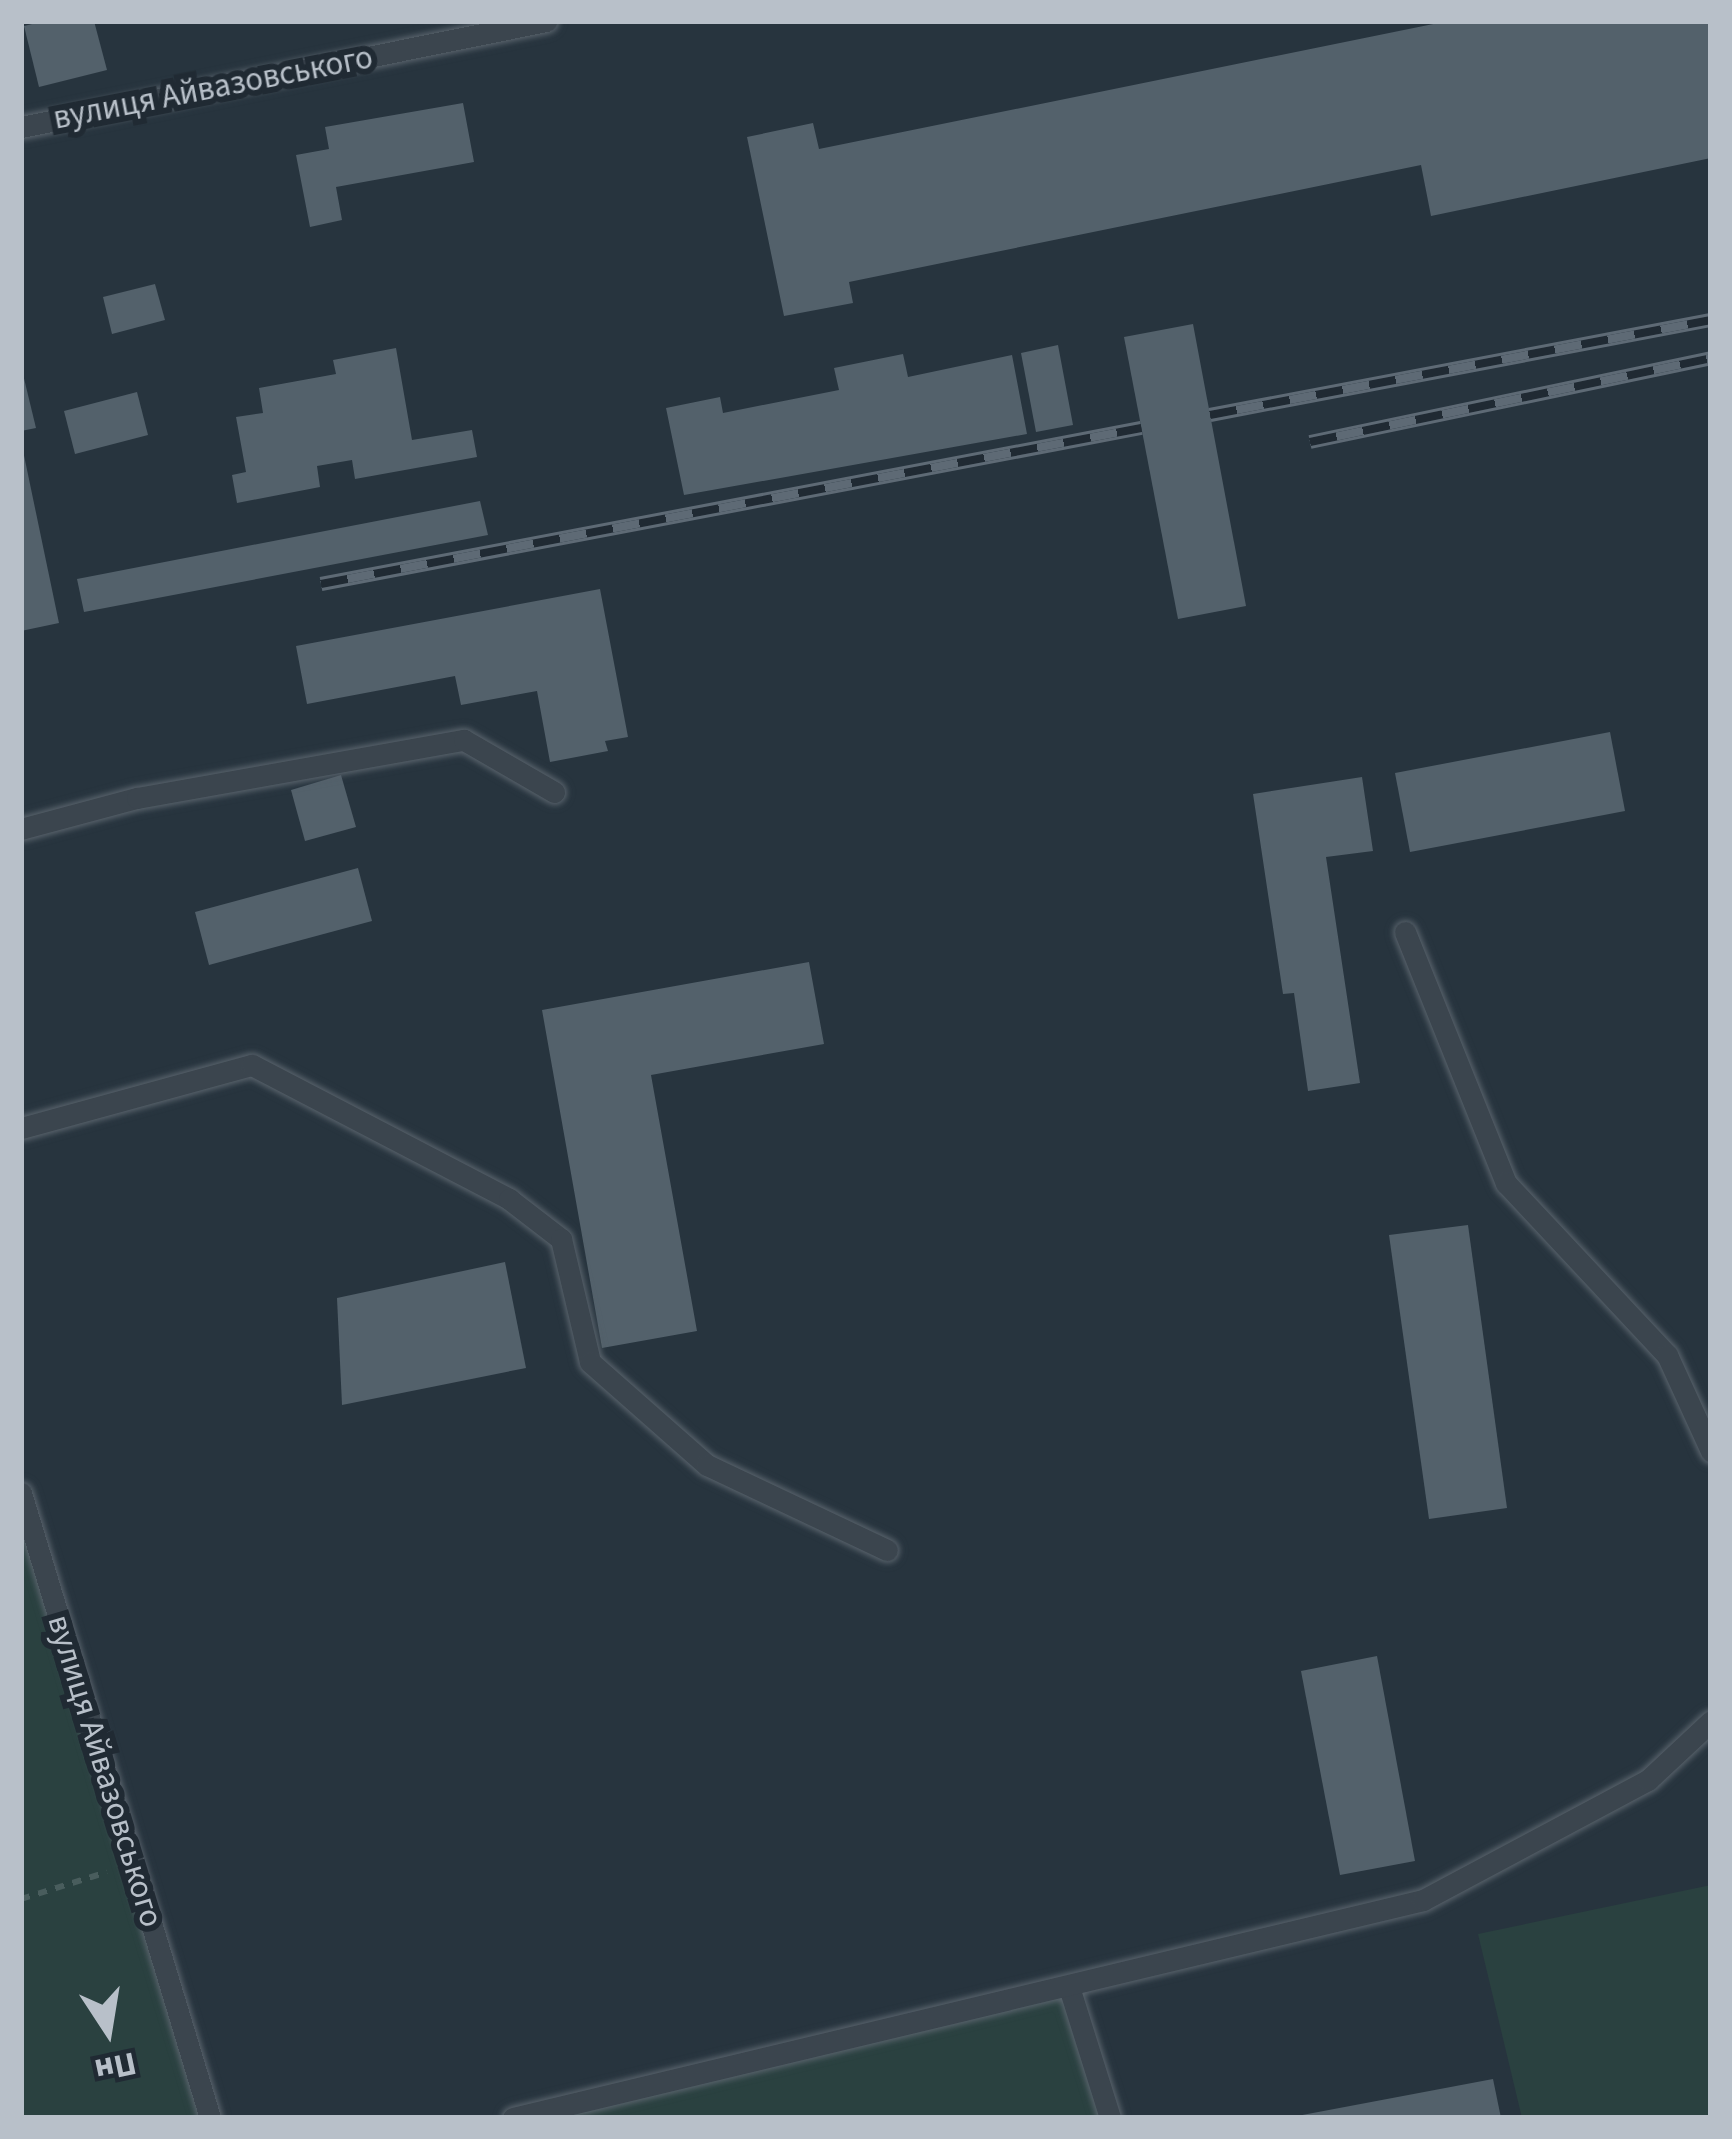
<!DOCTYPE html>
<html>
<head>
<meta charset="utf-8">
<style>
  body { margin:0 }
  #map { position:relative; width:1732px; height:2139px; overflow:hidden; background:#27343e; font-family:"Source Sans 3",sans-serif }
  div>[style] { position:absolute }
  [style*='--x'] { left:calc(var(--x)*1px); top:calc(var(--y)*1px); width:calc(var(--w)*1px); rotate:calc(var(--a)*1deg) }
  .green>* { inset:0; background:#2a4140 }
  .building>* { inset:0; background:#53616b }
  .path>* { height:6px; margin-top:-3px; transform-origin:0; background:repeating-linear-gradient(90deg,#495d5d 0 9px,transparent 0 18px) }
  .roads { filter:drop-shadow(0 0 3px #59636c) drop-shadow(0 0 3px #59636c) }
  .service>* { height:21px; margin:-10.5px; padding:0 10.5px; transform-origin:10.5px; border-radius:10.5px; background:#3b454e }
  .rail>* { height:14px; margin-top:-7px; transform-origin:0; background:repeating-linear-gradient(90deg,#202a33 0 27px,#5e6a75 0 54px); box-sizing:border-box; border-block:3px solid #5e6a75 }
  span { translate:-50% -50%; white-space:nowrap; text-align:center; line-height:1.15; -webkit-text-stroke:12px #202a33; paint-order:stroke }
  .street-label { font-size:33px; color:#b8c0c9 }
  .frame { position:absolute; inset:0; border:24px solid #b8c0c9; pointer-events:none }
  .north { position:absolute; left:48px; top:1971px; width:120px; height:120px; -webkit-text-stroke:9px #202a33; paint-order:stroke; rotate:168deg; font-size:33px; font-weight:700; line-height:48px; text-align:center; color:#b8c0c9 }
  .north::after { content:''; display:block; margin:auto; width:42px; height:54px; background:#b8c0c9; clip-path:polygon(50% 0,100% 100%,50% 72%,0 100%) }
</style>
</head>
<body>
<div id="map">
  <div class="green">
    <div style="clip-path:polygon(21px 1493px,210px 2118px,21px 2118px)"></div>
    <div style="clip-path:polygon(1711px 1885px,1711px 2118px,1522px 2118px,1478px 1934px)"></div>
    <div style="clip-path:polygon(1069px 1987px,1110px 2118px,513px 2118px)"></div>
  </div>
  <div class="building">
    <div style="clip-path:polygon(44px 21px,94px 21px,107px 70px,39px 87px,24px 26px)"></div>
    <div style="clip-path:polygon(1448px 21px,1711px 21px,1711px 158px,1431px 216px,1421px 165px,849px 282px,853px 303px,784px 316px,747px 137px,813px 123px,819px 149px)"></div>
    <div style="clip-path:polygon(463px 103px,474px 162px,336px 187px,342px 220px,310px 227px,296px 155px,329px 149px,325px 127px)"></div>
    <div style="clip-path:polygon(155px 284px,165px 320px,112px 334px,103px 297px)"></div>
    <div style="clip-path:polygon(1193px 324px,1246px 606px,1178px 619px,1124px 337px)"></div>
    <div style="clip-path:polygon(1058px 345px,1073px 425px,1036px 432px,1021px 353px)"></div>
    <div style="clip-path:polygon(396px 348px,412px 440px,472px 430px,477px 457px,355px 479px,352px 460px,317px 466px,320px 487px,237px 503px,232px 475px,246px 472px,236px 417px,263px 413px,259px 388px,336px 374px,333px 360px)"></div>
    <div style="clip-path:polygon(903px 354px,908px 377px,1012px 355px,1027px 434px,684px 495px,666px 408px,720px 397px,723px 413px,839px 390px,834px 368px)"></div>
    <div style="clip-path:polygon(21px 366px,36px 428px,21px 431px)"></div>
    <div style="clip-path:polygon(137px 392px,148px 435px,75px 454px,64px 411px)"></div>
    <div style="clip-path:polygon(21px 441px,59px 623px,21px 631px)"></div>
    <div style="clip-path:polygon(480px 501px,488px 535px,84px 612px,77px 579px)"></div>
    <div style="clip-path:polygon(600px 589px,628px 737px,605px 741px,608px 751px,550px 762px,537px 691px,461px 705px,455px 676px,307px 704px,296px 646px)"></div>
    <div style="clip-path:polygon(1610px 732px,1625px 811px,1410px 852px,1395px 773px)"></div>
    <div style="clip-path:polygon(341px 775px,356px 827px,305px 841px,291px 790px)"></div>
    <div style="clip-path:polygon(1362px 777px,1373px 851px,1326px 857px,1360px 1083px,1308px 1091px,1294px 993px,1283px 994px,1253px 794px)"></div>
    <div style="clip-path:polygon(358px 868px,372px 921px,209px 965px,195px 912px)"></div>
    <div style="clip-path:polygon(809px 962px,824px 1044px,651px 1075px,697px 1331px,602px 1348px,542px 1010px)"></div>
    <div style="clip-path:polygon(1468px 1225px,1507px 1508px,1429px 1519px,1389px 1235px)"></div>
    <div style="clip-path:polygon(505px 1262px,526px 1368px,342px 1405px,337px 1298px)"></div>
    <div style="clip-path:polygon(1377px 1656px,1415px 1861px,1340px 1875px,1301px 1671px)"></div>
    <div style="clip-path:polygon(1493px 2079px,1501px 2118px,1297px 2118px,1297px 2116px)"></div>
  </div>
  <div class="path">
    <div style="--x:21;--y:1899;--w:90;--a:-17.4"></div>
  </div>
  <div class="roads">
    <div class="service">
      <div style="--x:21;--y:127;--w:536;--a:-11.41"></div>
      <div style="--x:21;--y:829;--w:120;--a:-15"></div>
      <div style="--x:137;--y:798;--w:332;--a:-10.1"></div>
      <div style="--x:464;--y:740;--w:104;--a:30"></div>
      <div style="--x:1405;--y:932;--w:271;--a:68.1"></div>
      <div style="--x:1506;--y:1183;--w:236;--a:46.9"></div>
      <div style="--x:1667;--y:1355;--w:106;--a:65.4"></div>
      <div style="--x:21;--y:1128;--w:239;--a:-15.3"></div>
      <div style="--x:252;--y:1065;--w:290;--a:27.5"></div>
      <div style="--x:509;--y:1199;--w:66;--a:37.6"></div>
      <div style="--x:561;--y:1239;--w:126;--a:76.7"></div>
      <div style="--x:590;--y:1362;--w:156;--a:41.4"></div>
      <div style="--x:707;--y:1465;--w:199;--a:25.3"></div>
      <div style="--x:21;--y:1493;--w:653;--a:73.17"></div>
      <div style="--x:1069;--y:1987;--w:137;--a:72.6"></div>
      <div style="--x:513;--y:2118;--w:936;--a:-13.47"></div>
      <div style="--x:1423;--y:1900;--w:255;--a:-28.1"></div>
      <div style="--x:1648;--y:1780;--w:86;--a:-43.1"></div>
    </div>
  </div>
  <div class="rail">
    <div style="--x:1210;--y:415;--w:510;--a:-10.74"></div>
    <div style="--x:1310;--y:442;--w:410;--a:-11.8"></div>
    <div style="--x:321;--y:584;--w:835;--a:-10.77"></div>
  </div>
  <div class="street-label">
    <span style="left:213px;top:88px;rotate:-11deg">вулиця Айвазовського</span>
    <span style="left:105px;top:1771px;rotate:73deg">вулиця Айвазовського</span>
  </div>
  <div class="frame"></div>
  <div class="north">Пн</div>
</div>
</body>
</html>
